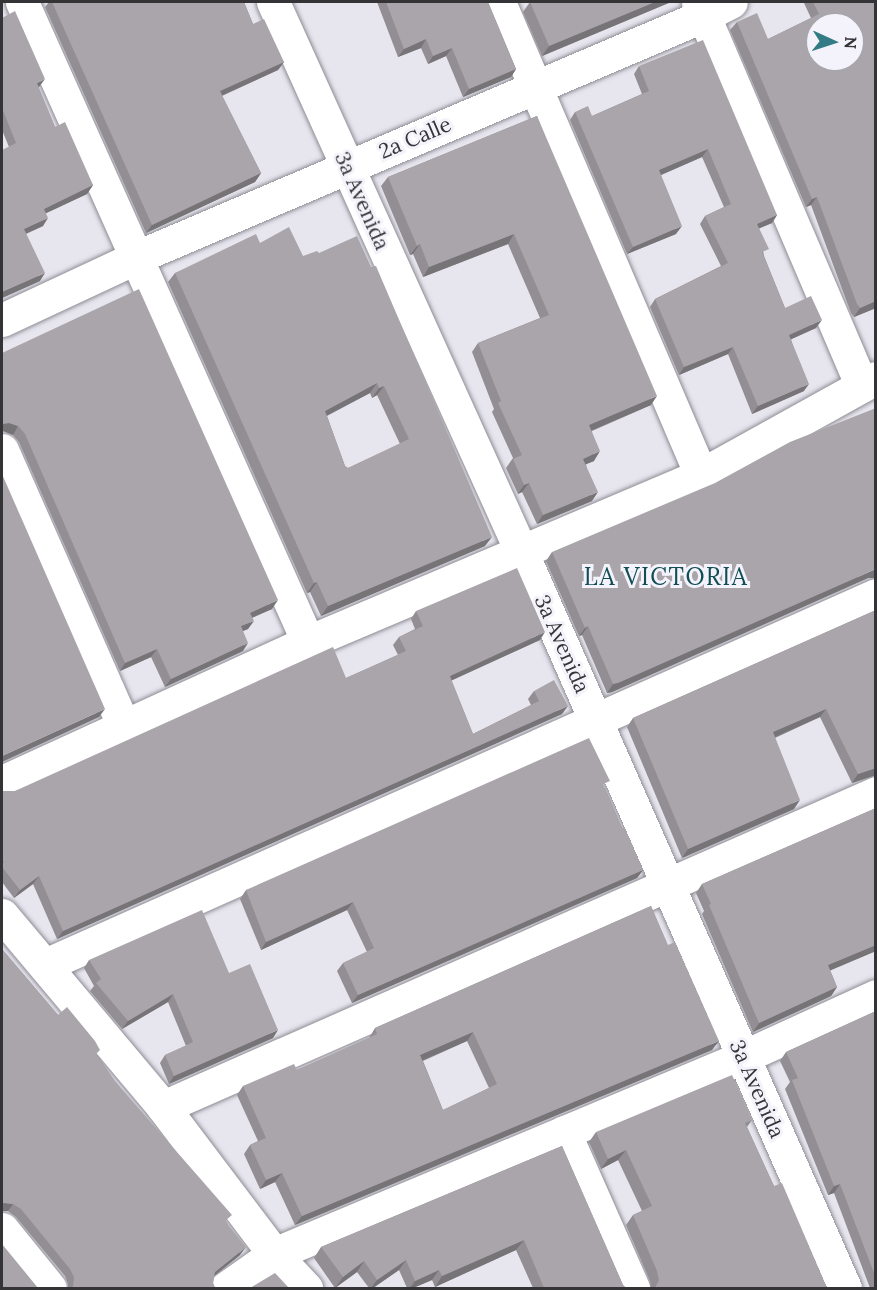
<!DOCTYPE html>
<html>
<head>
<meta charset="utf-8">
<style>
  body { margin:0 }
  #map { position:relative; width:877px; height:1290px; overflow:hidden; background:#e7e5ee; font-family:Lora,serif }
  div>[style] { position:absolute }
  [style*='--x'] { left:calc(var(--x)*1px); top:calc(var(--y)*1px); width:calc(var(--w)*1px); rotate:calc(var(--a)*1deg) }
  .roads { filter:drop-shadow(0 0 2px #8d8c94) drop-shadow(0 0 2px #8d8c94) }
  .minor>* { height:33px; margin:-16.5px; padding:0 16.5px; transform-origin:16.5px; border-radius:16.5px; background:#fff }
  .wall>* { inset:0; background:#928e93 }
  .shaded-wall>* { inset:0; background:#777478 }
  .building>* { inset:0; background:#aaa5ab }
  span { translate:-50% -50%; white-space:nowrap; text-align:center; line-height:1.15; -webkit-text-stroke:6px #f4f3fb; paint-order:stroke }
  .street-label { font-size:21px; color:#343336 }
  .quarter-label { font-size:24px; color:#104d54; letter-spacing:1.5px }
  .frame { position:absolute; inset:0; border:3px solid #343336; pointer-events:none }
  .north { position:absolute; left:805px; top:12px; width:60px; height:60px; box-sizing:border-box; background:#f4f3fb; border:2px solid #a7a6ac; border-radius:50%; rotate:93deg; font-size:16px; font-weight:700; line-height:24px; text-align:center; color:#343336 }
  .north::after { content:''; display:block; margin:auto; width:21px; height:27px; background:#347c85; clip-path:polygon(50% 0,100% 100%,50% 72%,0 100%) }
</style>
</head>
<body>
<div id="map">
  <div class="roads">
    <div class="minor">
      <div style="--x:22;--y:2;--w:701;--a:65.92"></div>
      <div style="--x:273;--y:2;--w:602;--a:65.69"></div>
      <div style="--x:521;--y:551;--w:805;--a:66.27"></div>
      <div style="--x:499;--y:2;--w:514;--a:66.87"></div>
      <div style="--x:698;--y:2;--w:416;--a:66.9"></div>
      <div style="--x:2;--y:320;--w:149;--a:-25"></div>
      <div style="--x:137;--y:257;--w:617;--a:-23.08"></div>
      <div style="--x:705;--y:15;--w:29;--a:-27"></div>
      <div style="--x:2;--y:450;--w:303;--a:66.2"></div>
      <div style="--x:2;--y:782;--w:337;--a:-24.6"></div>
      <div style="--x:308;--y:642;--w:427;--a:-23"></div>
      <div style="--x:701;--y:475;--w:200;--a:-29"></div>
      <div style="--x:2;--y:915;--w:251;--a:50"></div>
      <div style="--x:163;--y:1107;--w:184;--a:52.9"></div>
      <div style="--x:274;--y:1254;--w:47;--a:46.7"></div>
      <div style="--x:45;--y:965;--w:910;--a:-24"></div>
      <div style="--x:163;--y:1107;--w:779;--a:-23.77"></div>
      <div style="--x:564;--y:1132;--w:171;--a:66.1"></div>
      <div style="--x:2;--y:1229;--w:76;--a:50.9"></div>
      <div style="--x:226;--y:1288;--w:59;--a:-35.3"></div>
      <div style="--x:274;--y:1254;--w:509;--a:-22.78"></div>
      <div style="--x:743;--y:1057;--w:146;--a:-24.6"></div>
    </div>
  </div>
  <div class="wall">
    <div style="clip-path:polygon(49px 2px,244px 2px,253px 24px,284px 62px,278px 70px,222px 96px,261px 173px,255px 182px,146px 233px,45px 7px)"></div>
    <div style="clip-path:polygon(377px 2px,488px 2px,516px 69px,511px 77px,463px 97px,446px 56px,428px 64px,421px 48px,398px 57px)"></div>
    <div style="clip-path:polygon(530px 2px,671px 2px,542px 56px,523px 12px)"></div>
    <div style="clip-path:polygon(805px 2px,876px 2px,876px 308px,854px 317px,851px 313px,811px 205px,806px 207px,730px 30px,737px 22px,768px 39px,811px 18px,804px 3px)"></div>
    <div style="clip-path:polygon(2px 18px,39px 87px,38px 87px,55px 127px,93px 185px,87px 194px,46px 213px,43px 226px,26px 234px,40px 281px,2px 298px,9px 147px,2px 130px)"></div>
    <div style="clip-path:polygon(639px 66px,777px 215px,772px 223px,759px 228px,764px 256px,785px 308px,816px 328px,791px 339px,804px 391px,752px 414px,728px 354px,679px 375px,650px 307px,655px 299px,721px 266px,700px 224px,705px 216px,724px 207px,702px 157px,661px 175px,676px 234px,627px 254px,570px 120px,575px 112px,592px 116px,642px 94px,634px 74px)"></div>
    <div style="clip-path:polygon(537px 116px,651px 405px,592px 431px,594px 461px,586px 464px,592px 501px,537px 524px,522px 492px,518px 494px,506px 468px,513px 458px,492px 412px,494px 409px,472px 352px,478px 343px,540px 318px,508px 244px,423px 277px,413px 254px,410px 255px,381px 186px,388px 177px)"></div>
    <div style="clip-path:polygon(evenodd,260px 243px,303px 256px,485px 546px,321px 616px,310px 592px,307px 593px,168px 282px,175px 273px,260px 243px,370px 393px,372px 398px,377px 395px,400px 444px,348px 468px,345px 466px,327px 416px,370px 393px)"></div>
    <div style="clip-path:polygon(2px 353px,272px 609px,252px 618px,248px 629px,243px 631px,243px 651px,165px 687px,151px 657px,120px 671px,19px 442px,13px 435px,3px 431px)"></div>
    <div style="clip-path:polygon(552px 552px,868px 578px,612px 692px,607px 693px,582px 635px,579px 636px,546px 561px)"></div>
    <div style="clip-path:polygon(876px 610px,876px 775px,852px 783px,820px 717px,775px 738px,794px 809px,682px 858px,627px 727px,633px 718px)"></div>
    <div style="clip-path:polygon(416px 611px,540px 640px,451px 680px,473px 734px,531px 705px,528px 699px,534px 691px,562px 714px,57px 939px,33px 884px,14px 898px,2px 882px,2px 791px,15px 791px,346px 678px,398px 655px,393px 645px,399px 637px,415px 629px,411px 619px)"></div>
    <div style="clip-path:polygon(605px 788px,622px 828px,643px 870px,637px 878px,352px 1003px,337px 971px,343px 963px,367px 952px,347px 910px,261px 950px,240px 899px,246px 890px)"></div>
    <div style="clip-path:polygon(876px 808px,876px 951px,830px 970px,837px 987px,831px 996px,753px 1032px,702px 914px,704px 911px,696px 893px,702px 884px)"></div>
    <div style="clip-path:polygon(evenodd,651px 906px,712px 1050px,295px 1225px,275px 1182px,260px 1189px,244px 1154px,250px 1145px,258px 1141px,237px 1095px,243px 1086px,297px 1070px,369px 1038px,375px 1028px,651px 906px,467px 1041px,489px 1088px,443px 1110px,423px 1061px,467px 1041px)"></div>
    <div style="clip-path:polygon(2px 949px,58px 1015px,97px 1055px,114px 1080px,227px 1223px,240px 1255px,214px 1276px,213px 1283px,215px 1288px,68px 1288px,68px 1284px,65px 1276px,16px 1217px,8px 1211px,2px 1211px)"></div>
    <div style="clip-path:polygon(89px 960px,229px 973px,273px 1038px,169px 1084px,160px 1063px,165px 1055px,186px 1046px,168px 1002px,122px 1029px,90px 991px,94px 986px,84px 968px)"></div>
    <div style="clip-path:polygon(876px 1011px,876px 1288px,870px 1288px,834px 1193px,828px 1195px,785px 1089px,790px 1082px,780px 1061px,786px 1052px)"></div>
    <div style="clip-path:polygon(752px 1120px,747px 1127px,774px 1186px,827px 1288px,651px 1288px,650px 1281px,626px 1225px,633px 1215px,642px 1211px,618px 1160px,601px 1169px,589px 1142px,596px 1132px)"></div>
    <div style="clip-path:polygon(562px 1146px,623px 1285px,626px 1288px,533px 1288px,516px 1250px,435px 1287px,432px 1280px,413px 1288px,407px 1288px,399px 1270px,373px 1288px,369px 1288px,357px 1272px,335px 1288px,314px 1258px,321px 1247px)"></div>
  </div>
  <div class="shaded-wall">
    <div style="clip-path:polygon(655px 2px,671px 2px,542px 56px,549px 46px)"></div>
    <div style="clip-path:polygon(426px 39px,421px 48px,398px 57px,404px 49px)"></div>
    <div style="clip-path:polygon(452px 48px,446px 56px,428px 64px,433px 56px)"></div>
    <div style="clip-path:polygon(284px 62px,278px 70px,214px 99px,220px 91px)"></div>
    <div style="clip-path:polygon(516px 69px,511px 77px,463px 97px,469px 89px)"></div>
    <div style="clip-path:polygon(45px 79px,39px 87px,31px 91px,37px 83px)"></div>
    <div style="clip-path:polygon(708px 149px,702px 157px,654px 178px,659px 170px)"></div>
    <div style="clip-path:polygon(261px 173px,255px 182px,146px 233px,152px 225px)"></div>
    <div style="clip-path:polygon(93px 185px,87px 194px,38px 217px,44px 209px)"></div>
    <div style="clip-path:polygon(817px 197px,811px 205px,806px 207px,812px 199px)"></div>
    <div style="clip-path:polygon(777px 215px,772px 223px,751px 232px,757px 224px)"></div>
    <div style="clip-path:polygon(48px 218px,43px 226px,18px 237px,24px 229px)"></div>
    <div style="clip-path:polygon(682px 226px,676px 234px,627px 254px,633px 247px)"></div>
    <div style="clip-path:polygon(514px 234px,508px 244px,423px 277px,429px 267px)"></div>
    <div style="clip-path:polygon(420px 244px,413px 254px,410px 255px,417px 246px)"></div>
    <div style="clip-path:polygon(45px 273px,40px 281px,2px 298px,2px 292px)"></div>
    <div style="clip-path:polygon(876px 301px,876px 308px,854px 317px,860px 308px)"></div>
    <div style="clip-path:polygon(822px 320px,816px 328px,783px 343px,789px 335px)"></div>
    <div style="clip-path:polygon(733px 347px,728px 354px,679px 375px,684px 367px)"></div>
    <div style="clip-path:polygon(377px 383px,370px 393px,318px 420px,325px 411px)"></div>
    <div style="clip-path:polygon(809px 384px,804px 391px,752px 414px,758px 406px)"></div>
    <div style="clip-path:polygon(384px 386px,377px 395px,372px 398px,379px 388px)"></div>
    <div style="clip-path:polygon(657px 396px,651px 405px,583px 434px,589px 425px)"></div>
    <div style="clip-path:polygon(9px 423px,18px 426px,13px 435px,3px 431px,2px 432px,2px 424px)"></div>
    <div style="clip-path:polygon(600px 451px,594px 461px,577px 468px,583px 459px)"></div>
    <div style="clip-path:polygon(529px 483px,522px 492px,518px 494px,524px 485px)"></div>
    <div style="clip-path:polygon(598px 492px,592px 501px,537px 524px,543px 515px)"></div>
    <div style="clip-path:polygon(492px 537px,485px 546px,321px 616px,328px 606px)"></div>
    <div style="clip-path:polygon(876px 569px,876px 578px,868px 578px,612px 692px,607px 693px,613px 684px)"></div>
    <div style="clip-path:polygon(317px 582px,310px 592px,307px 593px,314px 583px)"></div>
    <div style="clip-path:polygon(278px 600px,272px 609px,244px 621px,250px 613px)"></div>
    <div style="clip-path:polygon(254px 621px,248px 629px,235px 634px,241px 626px)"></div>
    <div style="clip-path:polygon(588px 626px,582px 635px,579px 636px,585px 628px)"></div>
    <div style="clip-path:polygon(545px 632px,540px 640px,444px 684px,450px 676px)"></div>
    <div style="clip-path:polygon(248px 643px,243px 651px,165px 687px,171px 679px)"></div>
    <div style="clip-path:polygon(157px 649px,151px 657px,120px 671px,125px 663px)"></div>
    <div style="clip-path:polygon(568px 706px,562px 714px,57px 939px,63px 931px)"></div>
    <div style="clip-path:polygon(105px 709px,99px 717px,2px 762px,2px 756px)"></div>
    <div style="clip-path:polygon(826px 709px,820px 717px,766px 741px,773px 732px)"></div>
    <div style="clip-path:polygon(876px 768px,876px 775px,852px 783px,858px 774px)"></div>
    <div style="clip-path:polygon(800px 800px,794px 809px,682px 858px,688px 849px)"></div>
    <div style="clip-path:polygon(643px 870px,637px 878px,352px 1003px,358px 995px)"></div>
    <div style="clip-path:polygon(39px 876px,33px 884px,14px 898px,20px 890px)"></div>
    <div style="clip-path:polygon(353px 902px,347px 910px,261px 950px,266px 942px)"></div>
    <div style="clip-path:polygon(876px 945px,876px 951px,822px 974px,828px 965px)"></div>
    <div style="clip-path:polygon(837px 987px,831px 996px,753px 1032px,759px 1023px)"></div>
    <div style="clip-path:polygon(173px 994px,168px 1002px,122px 1029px,128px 1021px)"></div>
    <div style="clip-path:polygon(278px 1030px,273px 1038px,169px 1084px,174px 1076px)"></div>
    <div style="clip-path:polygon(473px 1032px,467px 1041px,414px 1064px,420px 1055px)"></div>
    <div style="clip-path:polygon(719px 1041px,712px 1050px,295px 1225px,302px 1216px)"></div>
    <div style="clip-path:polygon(626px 1150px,618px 1160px,601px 1169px,608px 1159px)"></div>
    <div style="clip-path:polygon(282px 1173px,275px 1182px,260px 1189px,266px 1180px)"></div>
    <div style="clip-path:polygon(840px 1184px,834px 1193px,828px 1195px,834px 1186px)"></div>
    <div style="clip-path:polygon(4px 1203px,13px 1204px,8px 1211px,2px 1211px,2px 1204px)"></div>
    <div style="clip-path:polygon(524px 1240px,516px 1250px,435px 1287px,442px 1276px)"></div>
    <div style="clip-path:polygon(246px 1247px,240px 1255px,209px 1280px,215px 1272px)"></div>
    <div style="clip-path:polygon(406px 1260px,399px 1270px,373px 1288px,371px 1288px,377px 1280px)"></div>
    <div style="clip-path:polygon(364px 1261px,357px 1272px,335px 1288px,343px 1277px)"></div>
    <div style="clip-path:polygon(439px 1270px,432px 1280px,413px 1288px,410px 1288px,415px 1281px)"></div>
  </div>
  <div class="building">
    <div style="clip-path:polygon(52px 2px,244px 2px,253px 24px,264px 19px,284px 62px,220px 91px,261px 173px,152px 225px)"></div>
    <div style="clip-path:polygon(386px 2px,488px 2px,516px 69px,469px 89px,452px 48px,433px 56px,426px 39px,404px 49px)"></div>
    <div style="clip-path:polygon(530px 2px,655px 2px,549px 46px)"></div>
    <div style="clip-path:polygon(evenodd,813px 2px,876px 2px,876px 301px,860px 308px,857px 304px,817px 197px,812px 199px,737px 22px,757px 13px,768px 39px,819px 14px,813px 2px,817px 24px,853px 24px,853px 60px,817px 60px,817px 24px)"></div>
    <div style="clip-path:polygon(15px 11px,45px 79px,37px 83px,55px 127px,65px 122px,93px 185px,44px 209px,48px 218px,24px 229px,45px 273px,2px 292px,2px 150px,16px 143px,2px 108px,2px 18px)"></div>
    <div style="clip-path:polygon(703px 40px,777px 215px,757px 224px,769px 249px,762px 252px,785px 308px,811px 296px,822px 320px,789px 335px,809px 384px,758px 406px,733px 347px,684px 367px,655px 299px,728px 263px,705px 216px,731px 204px,708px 149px,659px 170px,682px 226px,633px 247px,575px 112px,588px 106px,592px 116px,649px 91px,639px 66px)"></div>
    <div style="clip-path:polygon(537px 116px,657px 396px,589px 425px,600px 451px,583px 459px,598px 492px,543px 515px,529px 483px,524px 485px,513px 459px,522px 455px,498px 403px,501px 401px,478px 343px,549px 315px,514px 234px,429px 267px,420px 244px,417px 246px,388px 177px)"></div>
    <div style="clip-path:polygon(evenodd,289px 227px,303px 256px,317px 251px,319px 253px,357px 236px,371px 267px,376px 266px,492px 537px,328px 606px,317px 582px,314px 583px,175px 273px,256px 234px,260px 243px,289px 227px,377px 383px,379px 388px,384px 386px,409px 439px,348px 468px,345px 466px,325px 411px,377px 383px)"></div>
    <div style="clip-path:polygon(139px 289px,278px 600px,250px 613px,254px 621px,241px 626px,248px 643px,171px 679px,157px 649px,125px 663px,25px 434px,18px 426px,9px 423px,2px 424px,2px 353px)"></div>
    <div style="clip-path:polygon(876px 408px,876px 569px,618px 683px,613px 684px,588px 626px,585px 628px,552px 552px,715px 483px,790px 442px)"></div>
    <div style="clip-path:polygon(2px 474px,105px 709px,2px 756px)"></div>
    <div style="clip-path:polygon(517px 568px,545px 632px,450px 676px,473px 734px,539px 701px,534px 691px,554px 680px,568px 706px,63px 931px,39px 876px,20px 890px,2px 867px,2px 864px,4px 862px,2px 860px,2px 791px,15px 791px,333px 647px,346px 678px,406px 651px,399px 637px,423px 626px,416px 611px)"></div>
    <div style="clip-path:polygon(876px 610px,876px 768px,858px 774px,826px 709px,773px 732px,800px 800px,688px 849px,633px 718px)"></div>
    <div style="clip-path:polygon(589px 738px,610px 781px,603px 784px,622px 828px,624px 827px,643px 870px,358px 995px,343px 963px,374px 948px,353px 902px,266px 942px,246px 890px)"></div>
    <div style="clip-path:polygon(876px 808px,876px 945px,828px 965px,837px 987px,759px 1023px,709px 905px,711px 904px,702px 884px)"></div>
    <div style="clip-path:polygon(evenodd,651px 906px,668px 945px,675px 942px,719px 1041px,302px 1216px,282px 1173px,266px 1180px,250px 1145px,266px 1138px,243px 1086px,294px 1064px,297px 1070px,377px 1034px,375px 1028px,651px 906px,473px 1032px,497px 1084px,443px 1110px,420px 1055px,473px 1032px)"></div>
    <div style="clip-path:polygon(202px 910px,229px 973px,250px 964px,278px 1030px,174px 1076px,165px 1055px,193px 1042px,173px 994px,128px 1021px,96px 983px,101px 979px,89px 960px)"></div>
    <div style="clip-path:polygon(2px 949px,58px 1015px,67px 1007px,95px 1041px,100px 1050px,96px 1054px,114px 1080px,232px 1215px,225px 1221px,246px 1247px,215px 1272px,213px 1283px,215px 1288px,72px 1288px,73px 1286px,74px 1277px,70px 1269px,21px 1209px,13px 1204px,4px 1203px,2px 1204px)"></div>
    <div style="clip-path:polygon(876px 1011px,876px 1278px,840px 1184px,834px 1186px,792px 1080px,798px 1078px,786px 1052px)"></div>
    <div style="clip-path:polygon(732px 1075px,752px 1120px,745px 1123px,774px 1186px,782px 1183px,827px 1288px,655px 1288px,659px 1280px,657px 1271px,633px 1215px,652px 1206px,626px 1150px,608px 1159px,596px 1132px)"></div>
    <div style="clip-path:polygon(562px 1146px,623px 1285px,626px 1288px,544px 1288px,524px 1240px,442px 1276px,439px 1270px,415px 1281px,406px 1260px,377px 1280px,364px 1261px,343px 1277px,321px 1247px)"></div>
    <div style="clip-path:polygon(2px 1244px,38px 1288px,2px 1288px)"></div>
    <div style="clip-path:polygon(275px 1273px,289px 1288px,250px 1288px)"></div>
  </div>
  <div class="street-label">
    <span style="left:415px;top:138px;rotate:-23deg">2a Calle</span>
    <span style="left:362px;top:201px;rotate:66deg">3a Avenida</span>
    <span style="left:562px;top:644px;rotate:66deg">3a Avenida</span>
    <span style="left:757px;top:1089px;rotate:66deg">3a Avenida</span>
  </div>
  <div class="quarter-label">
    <span style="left:666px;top:577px">LA VICTORIA</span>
  </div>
  <div class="frame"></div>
  <div class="north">N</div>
</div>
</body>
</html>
